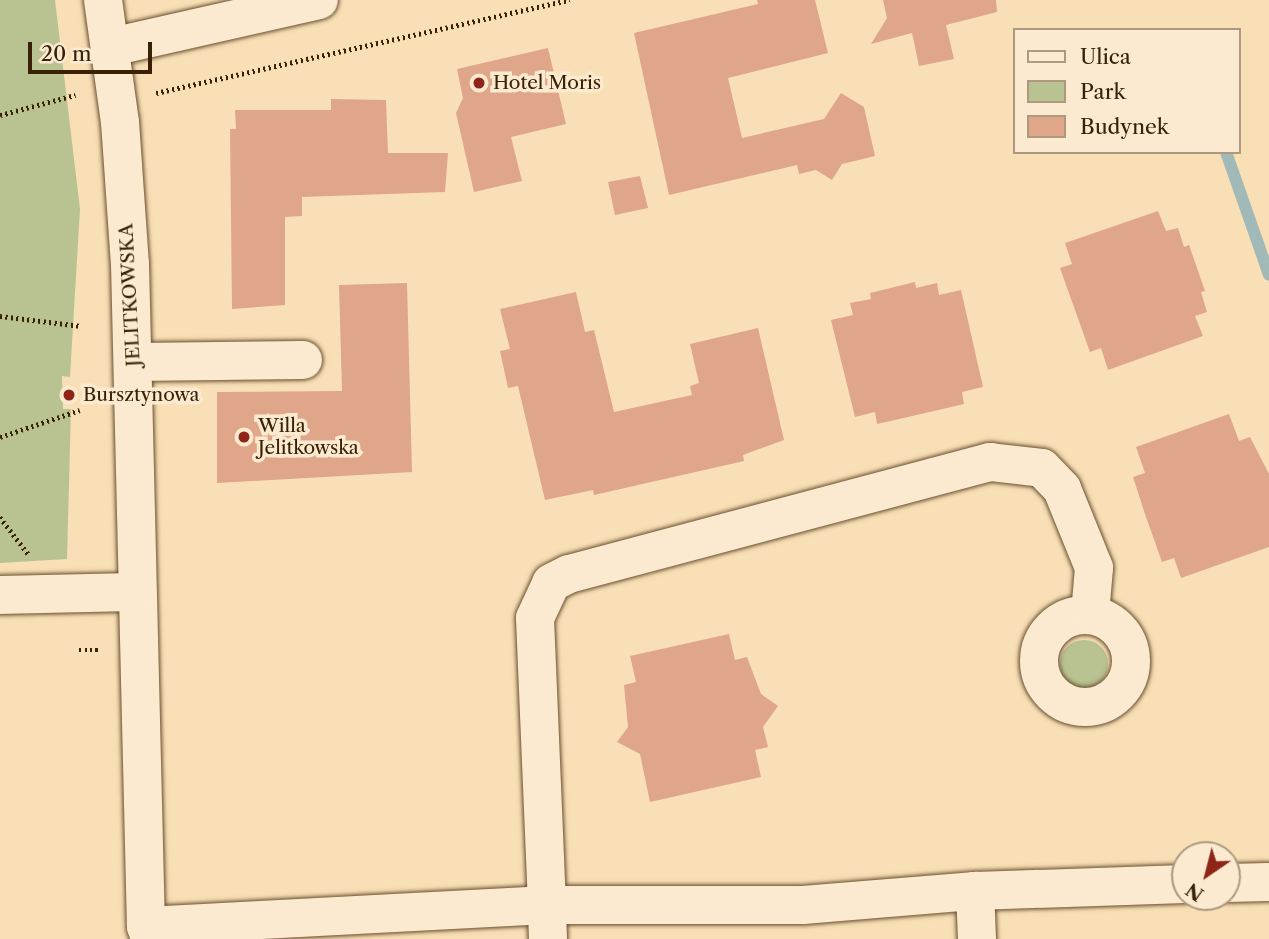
<!DOCTYPE html>
<html>
<head>
<meta charset="utf-8">
<style>
  body { margin:0 }
  #map { position:relative; width:1269px; height:939px; overflow:hidden; background:#f9dfb5; font-family:"Libre Caslon Text",serif }
  div>[style] { position:absolute }
  [style*='--x'] { left:calc(var(--x)*1px); top:calc(var(--y)*1px); width:calc(var(--w)*1px); rotate:calc(var(--a)*1deg) }
  .green>* { inset:0; background:#b9c391 }
  .round { border-radius:50% }
  .stream>* { height:12px; margin:-6px; padding:0 6px; transform-origin:6px; border-radius:6px; background:#a1bab7 }
  .building>* { inset:0; background:#e0a689 }
  .path>* { height:4.5px; margin-top:-2.25px; transform-origin:0; background:repeating-linear-gradient(90deg,#382104 0 2px,transparent 0 5.5px) }
  .roads { filter:drop-shadow(0 0 2px #685030) drop-shadow(0 0 2px #685030) }
  .minor>* { height:38px; margin:-19px; padding:0 19px; transform-origin:19px; border-radius:19px; background:#fbeacf }
  .minor>.ring { margin:-19px; padding:0; box-sizing:content-box; background:none; border:38px solid #fbeacf; border-radius:50% }
  .dots>* { width:19px; height:19px; translate:-50% -50%; box-sizing:border-box; border:4px solid #fbeacf; border-radius:50% }
  span { translate:-50% -50%; white-space:nowrap; text-align:center; line-height:1.15; -webkit-text-stroke:7px #fbeacf; paint-order:stroke }
  .poi-label { font-size:19px; color:#382104 }
  .left { translate:0 -50%; text-align:left }
  .street-label { font-size:19px; color:#382104 }
  .legend { position:absolute; left:1013px; top:28px; width:228px; height:126px; box-sizing:border-box; background:#fbeacf; border:2px solid #ad9a7e; margin:0; padding:9px 12px; list-style:none; font-size:21px; color:#382104 }
  .legend li { display:flex; align-items:center; gap:14px; height:35px }
  .legend b { width:35px; border:2px solid #ad9a7e }
  .north { position:absolute; left:1171px; top:841px; width:70px; height:70px; box-sizing:border-box; background:#fbeacf; border:2px solid #ad9a7e; border-radius:50%; rotate:215deg; font-size:19px; font-weight:700; line-height:28px; text-align:center; color:#382104 }
  .north::after { content:''; display:block; margin:auto; width:24px; height:32px; background:#8f2418; clip-path:polygon(50% 0,100% 100%,50% 72%,0 100%) }
  .scale { position:absolute; left:28px; top:42px; width:124px; height:32px; box-sizing:border-box; border:4px solid #382104; border-top:0; padding-left:9px; font-size:21px; line-height:24px; white-space:nowrap; color:#382104; -webkit-text-stroke:5px #fbeacf; paint-order:stroke }
</style>
</head>
<body>
<div id="map">
  <div class="green">
    <div style="clip-path:polygon(0 0,55px 0,80px 209px,70px 377px,62px 376px,63px 409px,71px 409px,67px 559px,0 563px)"></div>
    <div class="round" style="left:1060px;top:640px;width:48px;height:48px"></div>
  </div>
  <div class="stream">
    <div style="--x:1226;--y:152;--w:130;--a:70.7"></div>
  </div>
  <div class="building">
    <div style="clip-path:polygon(757px 0,815px 0,828px 53px,728px 78px,742px 138px,824px 119px,841px 93px,864px 107px,875px 156px,842px 164px,832px 180px,816px 170px,799px 174px,797px 165px,669px 195px,634px 33px,758px 4px)"></div>
    <div style="clip-path:polygon(883px 0,996px 0,997px 12px,946px 25px,954px 59px,919px 66px,912px 33px,871px 44px,887px 18px)"></div>
    <div style="clip-path:polygon(548px 48px,566px 124px,511px 137px,522px 181px,474px 192px,456px 113px,463px 98px,457px 69px)"></div>
    <div style="clip-path:polygon(331px 99px,386px 100px,388px 153px,448px 153px,445px 192px,302px 197px,302px 216px,285px 217px,285px 305px,232px 309px,230px 129px,236px 129px,235px 110px,331px 110px)"></div>
    <div style="clip-path:polygon(640px 176px,648px 208px,615px 215px,608px 182px)"></div>
    <div style="clip-path:polygon(1158px 211px,1166px 231px,1178px 228px,1184px 247px,1189px 245px,1205px 291px,1201px 292px,1207px 312px,1195px 316px,1203px 336px,1108px 370px,1101px 348px,1090px 352px,1060px 268px,1072px 264px,1065px 243px)"></div>
    <div style="clip-path:polygon(915px 282px,916px 288px,937px 283px,939px 295px,961px 290px,983px 387px,962px 392px,964px 404px,895px 420px,877px 424px,875px 412px,855px 417px,831px 320px,853px 315px,850px 303px,871px 299px,870px 293px)"></div>
    <div style="clip-path:polygon(407px 283px,412px 472px,217px 483px,217px 392px,342px 391px,339px 285px)"></div>
    <div style="clip-path:polygon(576px 292px,585px 332px,594px 330px,614px 412px,692px 395px,690px 386px,699px 383px,690px 344px,758px 328px,784px 440px,743px 455px,744px 461px,594px 495px,593px 490px,545px 500px,518px 386px,508px 388px,500px 351px,510px 349px,500px 309px)"></div>
    <div style="clip-path:polygon(1229px 414px,1239px 441px,1250px 437px,1269px 474px,1269px 547px,1181px 578px,1174px 558px,1162px 562px,1145px 514px,1133px 477px,1145px 473px,1136px 447px)"></div>
    <div style="clip-path:polygon(729px 634px,735px 660px,747px 657px,761px 694px,778px 706px,763px 727px,768px 747px,755px 750px,761px 777px,650px 802px,640px 754px,617px 742px,628px 727px,624px 685px,636px 682px,630px 656px)"></div>
  </div>
  <div class="path">
    <div style="--x:156;--y:93;--w:424;--a:-12.7"></div>
    <div style="--x:0;--y:115;--w:78;--a:-14.9"></div>
    <div style="--x:0;--y:316;--w:82;--a:7"></div>
    <div style="--x:0;--y:437;--w:84;--a:-18.6"></div>
    <div style="--x:0;--y:517;--w:48;--a:52.7"></div>
    <div style="--x:79;--y:650;--w:22;--a:0"></div>
  </div>
  <div class="roads">
    <div class="minor">
      <div style="--x:103;--y:0;--w:123;--a:82.1"></div>
      <div style="--x:120;--y:122;--w:142;--a:86"></div>
      <div style="--x:130;--y:264;--w:662;--a:88.62"></div>
      <div style="--x:146;--y:926;--w:14;--a:73"></div>
      <div style="--x:111;--y:47;--w:213;--a:-12.7"></div>
      <div style="--x:134;--y:362;--w:169;--a:-0.7"></div>
      <div style="--x:0;--y:595;--w:137;--a:-1.3"></div>
      <div class="ring" style="left:1039px;top:615px;width:54px;height:54px"></div>
      <div style="--x:1227;--y:883;--w:42;--a:-1.4"></div>
      <div style="--x:975;--y:891;--w:48;--a:87.6"></div>
      <div style="--x:146;--y:926;--w:402;--a:-3"></div>
      <div style="--x:547;--y:905;--w:287;--a:-92.4"></div>
      <div style="--x:535;--y:618;--w:38;--a:-65"></div>
      <div style="--x:551;--y:583;--w:20;--a:-27"></div>
      <div style="--x:569;--y:574;--w:436;--a:-14.9"></div>
      <div style="--x:990;--y:462;--w:52;--a:6.6"></div>
      <div style="--x:1042;--y:468;--w:29;--a:46"></div>
      <div style="--x:1062;--y:489;--w:85;--a:67.9"></div>
      <div style="--x:1094;--y:568;--w:46;--a:95"></div>
      <div style="--x:548;--y:939;--w:34;--a:-92"></div>
      <div style="--x:547;--y:905;--w:256;--a:0"></div>
      <div style="--x:803;--y:905;--w:173;--a:-4.7"></div>
      <div style="--x:975;--y:891;--w:210;--a:-1.9"></div>
    </div>
  </div>
  <div class="dots">
    <div style="left:479px;top:83px;background:#8f2418"></div>
    <div style="left:69px;top:395px;background:#8f2418"></div>
    <div style="left:244px;top:437px;background:#8f2418"></div>
  </div>
  <div class="poi-label">
    <span class="left" style="left:493px;top:83px">Hotel Moris</span>
    <span class="left" style="left:83px;top:395px">Bursztynowa</span>
    <span class="left" style="left:258px;top:437px">Willa<br>Jelitkowska</span>
  </div>
  <div class="street-label">
    <span style="left:130px;top:295px;rotate:-93deg">JELITKOWSKA</span>
  </div>
  <ul class="legend">
  <li><b style="height:9px;background:#fbeacf"></b>Ulica</li>
  <li><b style="height:19px;background:#b9c391"></b>Park</li>
  <li><b style="height:19px;background:#e0a689"></b>Budynek</li>
  </ul>
  <div class="north">N</div>
  <div class="scale">20 m</div>
</div>
</body>
</html>
